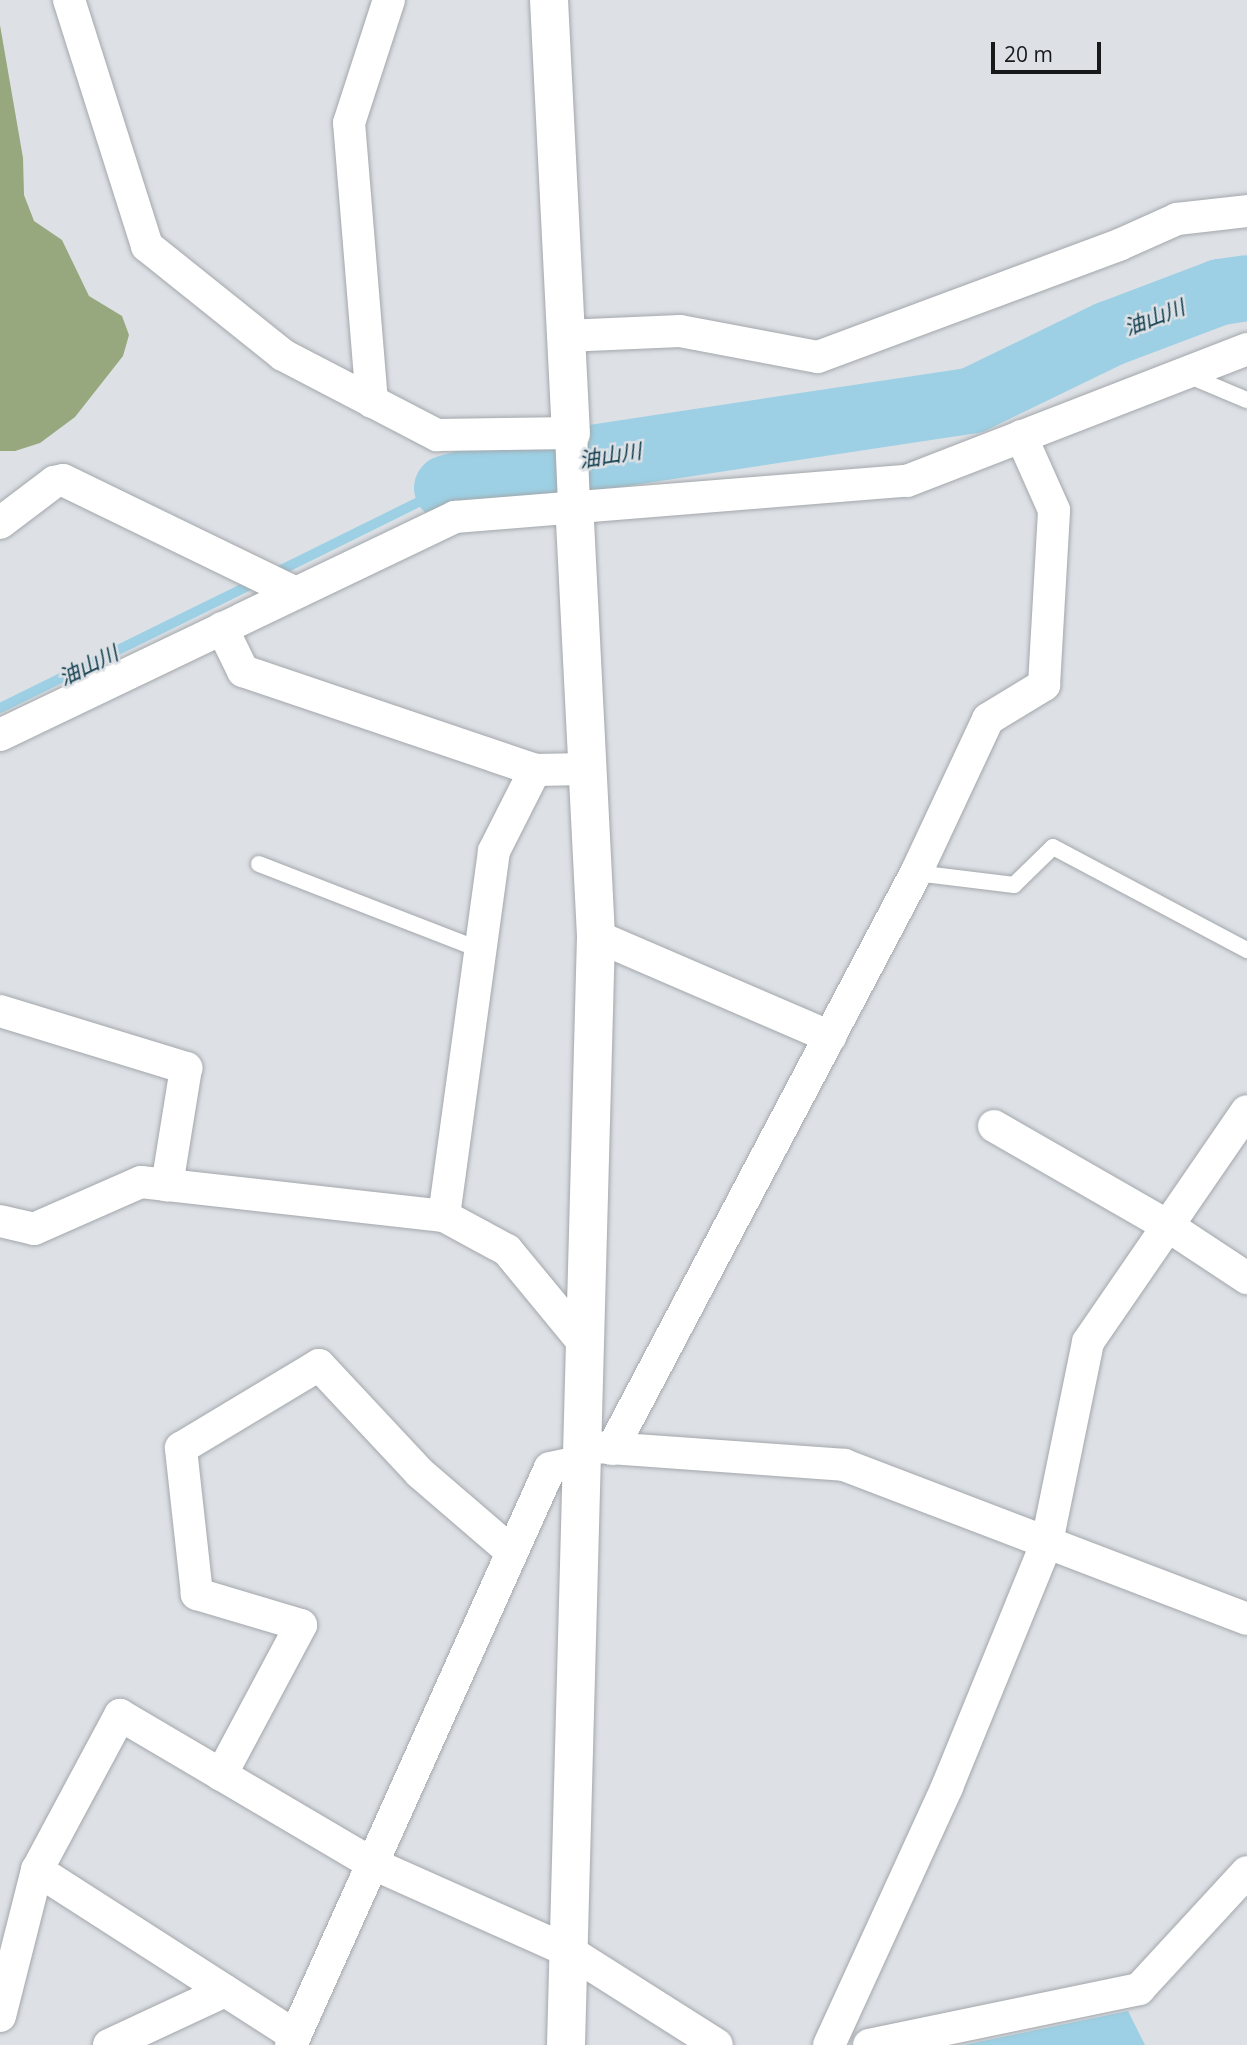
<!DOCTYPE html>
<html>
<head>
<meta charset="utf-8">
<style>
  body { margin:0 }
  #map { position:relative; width:1247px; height:2045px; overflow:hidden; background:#dde1e6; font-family:"Open Sans","Noto Sans JP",sans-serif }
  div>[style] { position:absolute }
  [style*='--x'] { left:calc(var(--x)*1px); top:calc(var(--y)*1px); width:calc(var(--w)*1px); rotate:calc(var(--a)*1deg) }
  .forest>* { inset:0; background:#97a77e }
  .water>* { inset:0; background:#9dd0e4 }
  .stream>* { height:10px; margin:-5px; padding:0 5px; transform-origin:5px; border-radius:5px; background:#9dd0e4 }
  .river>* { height:66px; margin:-33px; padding:0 33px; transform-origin:33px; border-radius:33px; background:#9dd0e4 }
  .roads { filter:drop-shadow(0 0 2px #a3a7ab) drop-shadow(0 0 2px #a3a7ab) }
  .service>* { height:16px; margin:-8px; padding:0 8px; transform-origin:8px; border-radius:8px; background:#fff }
  .minor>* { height:32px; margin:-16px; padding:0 16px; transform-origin:16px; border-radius:16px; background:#fff }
  .tertiary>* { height:38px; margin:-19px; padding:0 19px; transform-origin:19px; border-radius:19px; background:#fff }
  span { translate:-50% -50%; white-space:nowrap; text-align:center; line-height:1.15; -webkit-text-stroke:5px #dde1e6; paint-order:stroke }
  .water-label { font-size:21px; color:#14404f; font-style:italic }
  .scale { position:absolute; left:991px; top:42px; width:110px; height:32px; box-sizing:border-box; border:4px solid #17191b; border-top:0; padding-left:9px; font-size:21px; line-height:24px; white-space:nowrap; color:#17191b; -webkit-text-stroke:5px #dde1e6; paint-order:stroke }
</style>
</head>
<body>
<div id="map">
  <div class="forest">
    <div style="clip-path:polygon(0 25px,23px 158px,24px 195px,34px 221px,62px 240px,89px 296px,122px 316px,129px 335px,123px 356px,75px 417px,40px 443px,15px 451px,0 451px)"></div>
  </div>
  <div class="water">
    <div style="clip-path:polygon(1128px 2011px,1145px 2045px,964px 2045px)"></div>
  </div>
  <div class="stream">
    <div style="--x:273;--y:574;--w:194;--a:-26.3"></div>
    <div style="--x:0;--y:708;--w:288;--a:-26.2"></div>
  </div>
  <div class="river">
    <div style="--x:447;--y:488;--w:67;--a:-15.5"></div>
    <div style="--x:512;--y:470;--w:466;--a:-8.6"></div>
    <div style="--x:973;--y:400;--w:151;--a:-25.9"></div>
    <div style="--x:1109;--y:334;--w:119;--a:-20.7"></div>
    <div style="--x:1220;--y:292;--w:27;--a:-8"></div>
  </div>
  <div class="roads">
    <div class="service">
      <div style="--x:1185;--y:374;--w:67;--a:22.8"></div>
      <div style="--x:259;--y:864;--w:235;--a:21.2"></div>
      <div style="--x:916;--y:873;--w:99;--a:7"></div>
      <div style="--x:1014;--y:885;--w:54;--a:-44.3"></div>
      <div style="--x:1053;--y:847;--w:220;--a:28"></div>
    </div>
    <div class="minor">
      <div style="--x:69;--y:0;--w:258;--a:72.4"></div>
      <div style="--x:147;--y:246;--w:174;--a:38.7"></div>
      <div style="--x:283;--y:355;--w:174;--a:27.5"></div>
      <div style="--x:437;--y:435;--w:134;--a:-0.9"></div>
      <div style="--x:571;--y:433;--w:72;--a:87.6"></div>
      <div style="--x:565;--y:336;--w:115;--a:-2.5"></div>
      <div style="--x:680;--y:331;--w:140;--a:10.7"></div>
      <div style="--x:818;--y:357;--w:321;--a:-20.4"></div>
      <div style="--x:1119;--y:245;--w:64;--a:-24.1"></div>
      <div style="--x:1177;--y:219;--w:70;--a:-6.5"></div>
      <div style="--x:372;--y:402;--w:280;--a:-94.7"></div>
      <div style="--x:349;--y:123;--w:129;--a:-72"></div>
      <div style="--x:0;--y:523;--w:68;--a:-37.2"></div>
      <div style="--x:54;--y:482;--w:9;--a:-13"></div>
      <div style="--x:63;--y:480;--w:257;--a:25.9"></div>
      <div style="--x:222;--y:628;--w:48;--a:64"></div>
      <div style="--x:243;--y:671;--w:308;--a:18.7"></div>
      <div style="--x:535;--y:770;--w:53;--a:-1.1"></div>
      <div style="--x:0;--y:735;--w:505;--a:-25.6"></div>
      <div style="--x:455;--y:517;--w:453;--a:-4.6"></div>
      <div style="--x:907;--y:481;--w:365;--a:-21.2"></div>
      <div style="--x:596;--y:936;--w:255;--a:23.3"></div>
      <div style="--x:0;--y:1011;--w:195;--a:17"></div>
      <div style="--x:186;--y:1068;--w:119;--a:99.2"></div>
      <div style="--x:994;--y:1126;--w:201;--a:29.9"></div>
      <div style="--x:1168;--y:1226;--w:95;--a:33.4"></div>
      <div style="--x:444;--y:1216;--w:368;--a:-82.2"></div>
      <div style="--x:494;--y:851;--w:91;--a:-63.2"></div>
      <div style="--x:0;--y:1221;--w:35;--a:13"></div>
      <div style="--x:34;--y:1229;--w:117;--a:-23.7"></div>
      <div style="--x:141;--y:1182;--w:305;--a:6.4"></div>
      <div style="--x:444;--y:1216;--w:72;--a:28.4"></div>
      <div style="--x:507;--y:1250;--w:124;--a:50.5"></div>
      <div style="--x:595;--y:1447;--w:250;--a:4.1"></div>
      <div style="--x:844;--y:1465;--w:431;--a:20.9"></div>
      <div style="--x:612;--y:1449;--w:651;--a:-62.18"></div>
      <div style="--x:916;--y:873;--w:170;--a:-64.9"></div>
      <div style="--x:988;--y:719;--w:66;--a:-31.3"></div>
      <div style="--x:1044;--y:685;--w:175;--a:-86.7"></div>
      <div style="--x:1054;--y:510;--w:81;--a:-114"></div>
      <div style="--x:221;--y:1775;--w:170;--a:-61.9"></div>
      <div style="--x:301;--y:1625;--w:109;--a:-163.4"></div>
      <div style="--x:197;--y:1594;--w:147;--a:-96.3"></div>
      <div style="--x:181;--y:1448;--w:161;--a:-31"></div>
      <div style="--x:319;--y:1365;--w:148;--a:46.9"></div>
      <div style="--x:420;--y:1473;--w:121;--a:40.7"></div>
      <div style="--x:37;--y:1870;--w:176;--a:-61.8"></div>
      <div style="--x:120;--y:1715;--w:291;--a:30.5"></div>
      <div style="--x:371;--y:1863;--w:217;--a:24"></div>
      <div style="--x:569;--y:1951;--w:175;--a:32.4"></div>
      <div style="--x:0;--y:2016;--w:151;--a:-75.8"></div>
      <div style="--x:37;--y:1870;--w:305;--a:32.7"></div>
      <div style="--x:109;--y:2045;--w:128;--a:-25"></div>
      <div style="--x:291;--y:2045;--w:632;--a:-65.83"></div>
      <div style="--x:550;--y:1468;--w:34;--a:-12"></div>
      <div style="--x:829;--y:2045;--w:284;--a:-65.4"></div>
      <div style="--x:947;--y:1787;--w:265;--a:-67.8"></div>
      <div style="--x:1047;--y:1542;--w:204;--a:-78.4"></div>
      <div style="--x:1088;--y:1342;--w:280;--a:-55.5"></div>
      <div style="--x:869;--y:2045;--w:276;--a:-11.7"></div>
      <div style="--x:1139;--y:1989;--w:159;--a:-47.3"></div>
    </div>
    <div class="tertiary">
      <div style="--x:549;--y:0;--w:434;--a:87.1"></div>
      <div style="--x:566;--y:2045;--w:1109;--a:-88.45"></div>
      <div style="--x:596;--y:936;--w:432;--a:-92.9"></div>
    </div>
  </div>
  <div class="water-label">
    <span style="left:1154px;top:317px;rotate:-21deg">油山川</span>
    <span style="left:610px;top:455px;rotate:-9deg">油山川</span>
    <span style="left:88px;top:665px;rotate:-26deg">油山川</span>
  </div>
  <div class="scale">20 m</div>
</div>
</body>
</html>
